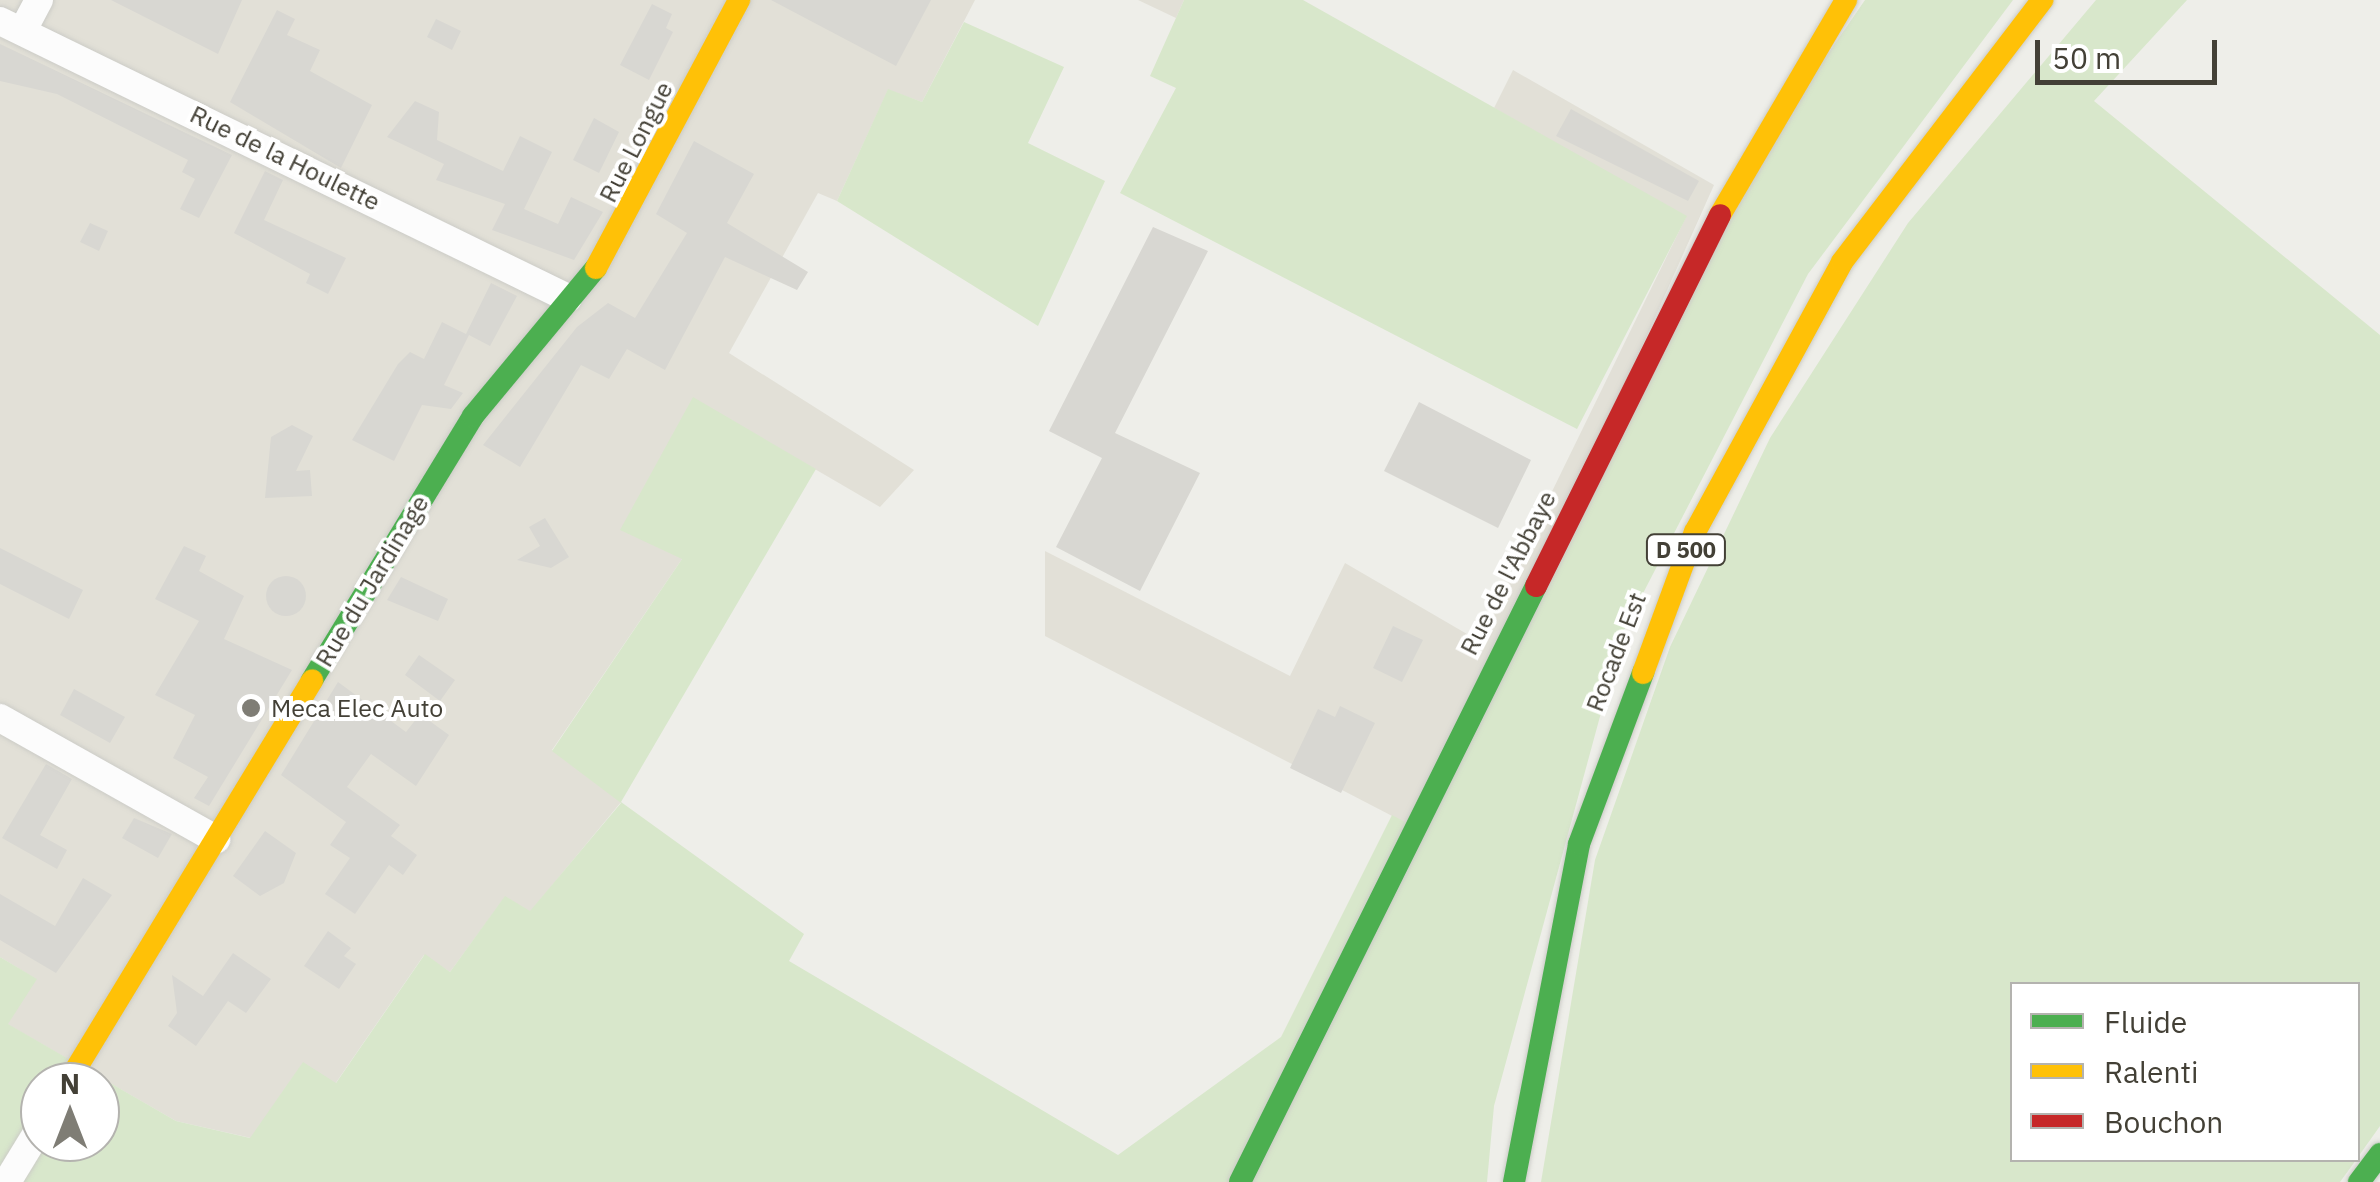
<!DOCTYPE html>
<html>
<head>
<meta charset="utf-8">
<style>
  body { margin:0 }
  #map { position:relative; width:2380px; height:1182px; overflow:hidden; background:#eeeee9; font-family:"IBM Plex Sans",sans-serif }
  div>[style] { position:absolute }
  [style*='--x'] { left:calc(var(--x)*1px); top:calc(var(--y)*1px); width:calc(var(--w)*1px); rotate:calc(var(--a)*1deg) }
  .residential>* { inset:0; background:#e2e0d7 }
  .green>* { inset:0; background:#d8e7cb }
  .building>* { inset:0; background:#d8d7d2 }
  .round { border-radius:50% }
  .roads { filter:drop-shadow(0 0 2px #ccccc7) drop-shadow(0 0 2px #ccccc7) }
  .street>* { height:28px; margin:-14px; padding:0 14px; transform-origin:14px; border-radius:14px; background:#fcfcfc }
  .fast>* { height:22px; margin:-11px; padding:0 11px; transform-origin:11px; border-radius:11px; background:#4caf50 }
  .slow>* { height:22px; margin:-11px; padding:0 11px; transform-origin:11px; border-radius:11px; background:#ffc107 }
  .jam>* { height:22px; margin:-11px; padding:0 11px; transform-origin:11px; border-radius:11px; background:#c62828 }
  .dots>* { width:28px; height:28px; translate:-50% -50%; box-sizing:border-box; border:5px solid #fff; border-radius:50% }
  span { translate:-50% -50%; white-space:nowrap; text-align:center; line-height:1.15; -webkit-text-stroke:8px #fff; paint-order:stroke }
  .shield-label span { padding:2px 8px; background:#fff; border:2px solid; border-radius:8px; -webkit-text-stroke-width:0 }
  .shield-label { font-size:22px; color:#434036; font-weight:700 }
  .street-label { font-size:25px; color:#434036 }
  .poi-label { font-size:25px; color:#434036 }
  .left { translate:0 -50%; text-align:left }
  .legend { position:absolute; left:2010px; top:982px; width:350px; height:180px; box-sizing:border-box; background:#fff; border:2px solid #b4b3af; margin:0; padding:12px 18px; list-style:none; font-size:30px; color:#434036 }
  .legend li { display:flex; align-items:center; gap:20px; height:50px }
  .legend b { width:50px; border:2px solid #b4b3af }
  .north { position:absolute; left:20px; top:1062px; width:100px; height:100px; box-sizing:border-box; background:#fff; border:2px solid #b4b3af; border-radius:50%; rotate:0deg; font-size:28px; font-weight:700; line-height:40px; text-align:center; color:#434036 }
  .north::after { content:''; display:block; margin:auto; width:35px; height:45px; background:#7f7d75; clip-path:polygon(50% 0,100% 100%,50% 72%,0 100%) }
  .scale { position:absolute; left:2035px; top:40px; width:182px; height:45px; box-sizing:border-box; border:5px solid #434036; border-top:0; padding-left:12px; font-size:30px; line-height:35px; white-space:nowrap; color:#434036; -webkit-text-stroke:8px #fff; paint-order:stroke }
</style>
</head>
<body>
<div id="map">
  <div class="residential">
    <div style="clip-path:polygon(0 0,975px 0,922px 102px,888px 90px,837px 201px,818px 193px,729px 353px,914px 470px,880px 507px,693px 398px,682px 559px,552px 750px,621px 802px,530px 912px,505px 897px,450px 972px,424px 955px,335px 1084px,303px 1063px,251px 1138px,176px 1121px,7px 1024px,36px 979px,0 957px)"></div>
    <div style="clip-path:polygon(1138px 0,1184px 0,1176px 18px)"></div>
    <div style="clip-path:polygon(1513px 70px,1714px 185px,1425px 833px,1045px 636px,1045px 551px,1290px 676px,1345px 563px,1479px 641px,1686px 217px,1494px 108px)"></div>
  </div>
  <div class="green">
    <div style="clip-path:polygon(1184px 0,1303px 0,1687px 216px,1577px 429px,1120px 193px,1176px 88px,1150px 76px)"></div>
    <div style="clip-path:polygon(evenodd,1865px 0,2013px 0,1808px 274px,1623px 632px,1494px 1106px,1487px 1182px,0 1182px,0 957px,37px 979px,8px 1024px,176px 1121px,250px 1138px,303px 1062px,336px 1083px,425px 954px,450px 972px,505px 896px,530px 911px,621px 803px,552px 751px,682px 559px,620px 530px,693px 397px,816px 469px,621px 802px,804px 934px,789px 961px,1118px 1155px,1281px 1037px,1392px 815px,1424px 832px,1770px 138px,1865px 0,40px 1082px,100px 1082px,100px 1142px,40px 1142px,40px 1082px)"></div>
    <div style="clip-path:polygon(2096px 0,2187px 0,2094px 101px,2380px 335px,2380px 1126px,2358px 1157px,2358px 984px,2012px 984px,2012px 1160px,2356px 1160px,2340px 1182px,1541px 1182px,1595px 860px,1670px 647px,1770px 438px,1908px 223px)"></div>
    <div style="clip-path:polygon(964px 22px,1064px 67px,1028px 143px,1105px 181px,1038px 326px,837px 201px,888px 89px,922px 102px)"></div>
  </div>
  <div class="building">
    <div style="clip-path:polygon(111px 0,242px 0,218px 54px)"></div>
    <div style="clip-path:polygon(771px 0,931px 0,896px 66px)"></div>
    <div style="clip-path:polygon(652px 4px,672px 14px,666px 28px,673px 32px,649px 80px,620px 65px)"></div>
    <div style="clip-path:polygon(277px 10px,295px 19px,287px 35px,320px 50px,310px 71px,372px 105px,341px 168px,230px 102px)"></div>
    <div style="clip-path:polygon(436px 19px,461px 31px,452px 50px,427px 37px)"></div>
    <div style="clip-path:polygon(0 44px,232px 155px,199px 218px,180px 209px,195px 179px,182px 172px,188px 160px,57px 94px,0 81px)"></div>
    <div style="clip-path:polygon(415px 101px,439px 112px,437px 140px,503px 171px,520px 136px,552px 152px,524px 209px,558px 224px,571px 197px,603px 212px,574px 260px,492px 230px,505px 204px,436px 180px,444px 164px,387px 137px)"></div>
    <div style="clip-path:polygon(1571px 109px,1699px 181px,1688px 201px,1556px 136px)"></div>
    <div style="clip-path:polygon(594px 118px,619px 132px,599px 173px,573px 160px)"></div>
    <div style="clip-path:polygon(694px 141px,754px 174px,727px 223px,808px 272px,797px 290px,725px 257px,665px 370px,627px 349px,609px 379px,581px 365px,520px 467px,483px 445px,577px 327px,608px 303px,635px 318px,687px 233px,656px 214px)"></div>
    <div style="clip-path:polygon(265px 171px,283px 180px,264px 220px,346px 258px,328px 294px,306px 283px,310px 274px,234px 233px)"></div>
    <div style="clip-path:polygon(90px 223px,108px 231px,99px 251px,80px 242px)"></div>
    <div style="clip-path:polygon(1153px 227px,1208px 251px,1115px 433px,1200px 473px,1140px 591px,1056px 547px,1102px 458px,1049px 431px)"></div>
    <div style="clip-path:polygon(491px 283px,517px 296px,490px 346px,469px 335px,444px 385px,463px 393px,451px 409px,422px 405px,394px 461px,352px 440px,398px 364px,410px 352px,424px 359px,442px 322px,466px 334px)"></div>
    <div style="clip-path:polygon(1419px 402px,1531px 460px,1498px 528px,1384px 471px)"></div>
    <div style="clip-path:polygon(292px 425px,313px 436px,296px 471px,310px 470px,312px 496px,265px 498px,271px 437px)"></div>
    <div style="clip-path:polygon(545px 518px,569px 557px,551px 568px,517px 560px,540px 546px,529px 527px)"></div>
    <div style="clip-path:polygon(184px 546px,206px 556px,199px 571px,244px 596px,224px 639px,292px 670px,209px 806px,194px 798px,208px 777px,173px 758px,195px 715px,155px 695px,199px 621px,155px 599px)"></div>
    <div style="clip-path:polygon(0 548px,83px 590px,69px 619px,0 584px)"></div>
    <div class="round" style="left:266px;top:576px;width:40px;height:40px"></div>
    <div style="clip-path:polygon(401px 577px,448px 599px,438px 621px,387px 600px)"></div>
    <div style="clip-path:polygon(1393px 626px,1423px 640px,1402px 682px,1373px 668px)"></div>
    <div style="clip-path:polygon(419px 655px,455px 680px,440px 701px,405px 675px)"></div>
    <div style="clip-path:polygon(338px 682px,406px 732px,420px 714px,449px 735px,416px 786px,371px 754px,347px 787px,400px 825px,391px 836px,417px 855px,403px 875px,389px 865px,355px 914px,325px 894px,350px 858px,330px 845px,346px 822px,281px 775px)"></div>
    <div style="clip-path:polygon(74px 689px,125px 717px,110px 743px,60px 715px)"></div>
    <div style="clip-path:polygon(1340px 706px,1375px 723px,1341px 793px,1290px 768px,1318px 709px,1335px 717px)"></div>
    <div style="clip-path:polygon(46px 764px,72px 779px,40px 835px,67px 850px,57px 869px,2px 838px)"></div>
    <div style="clip-path:polygon(134px 818px,172px 834px,158px 858px,122px 838px)"></div>
    <div style="clip-path:polygon(265px 831px,296px 853px,284px 883px,260px 896px,233px 876px)"></div>
    <div style="clip-path:polygon(83px 878px,112px 895px,56px 973px,0 940px,0 894px,55px 926px)"></div>
    <div style="clip-path:polygon(328px 931px,351px 948px,344px 956px,356px 964px,339px 989px,304px 966px)"></div>
    <div style="clip-path:polygon(233px 953px,271px 979px,246px 1013px,228px 1001px,196px 1046px,168px 1026px,177px 1013px,172px 975px,203px 996px)"></div>
  </div>
  <div class="roads">
    <div class="street">
      <div style="--x:0;--y:21;--w:632;--a:26"></div>
      <div style="--x:23;--y:30;--w:34;--a:-62"></div>
      <div style="--x:0;--y:718;--w:248;--a:29.3"></div>
      <div style="--x:7;--y:1182;--w:63;--a:-58.6"></div>
    </div>
    <div class="fast">
      <div style="--x:312;--y:680;--w:309;--a:-58.6"></div>
      <div style="--x:473;--y:416;--w:192;--a:-50.3"></div>
      <div style="--x:1240;--y:1182;--w:665;--a:-63.59"></div>
      <div style="--x:1514;--y:1182;--w:344;--a:-79.1"></div>
      <div style="--x:1579;--y:844;--w:183;--a:-69.5"></div>
      <div style="--x:2359;--y:1182;--w:35;--a:-53"></div>
    </div>
    <div class="slow">
      <div style="--x:1720;--y:215;--w:249;--a:-59.6"></div>
      <div style="--x:596;--y:268;--w:304;--a:-61.9"></div>
      <div style="--x:1643;--y:673;--w:150;--a:-69.8"></div>
      <div style="--x:1695;--y:532;--w:307;--a:-61.4"></div>
      <div style="--x:1842;--y:262;--w:330;--a:-52.6"></div>
      <div style="--x:68;--y:1082;--w:470;--a:-58.7"></div>
    </div>
    <div class="jam">
      <div style="--x:1536;--y:586;--w:414;--a:-63.6"></div>
    </div>
  </div>
  <div class="dots">
    <div style="left:251px;top:708px;background:#7f7d75"></div>
  </div>
  <div class="shield-label">
    <span style="left:1686px;top:550px">D 500</span>
  </div>
  <div class="street-label">
    <span style="left:636px;top:142px;rotate:-63deg">Rue Longue</span>
    <span style="left:285px;top:158px;rotate:26deg">Rue de la Houlette</span>
    <span style="left:1508px;top:573px;rotate:-63deg">Rue de l'Abbaye</span>
    <span style="left:372px;top:581px;rotate:-59deg">Rue du Jardinage</span>
    <span style="left:1616px;top:652px;rotate:-69deg">Rocade Est</span>
  </div>
  <div class="poi-label">
    <span class="left" style="left:271px;top:708px">Meca Elec Auto</span>
  </div>
  <ul class="legend">
  <li><b style="height:12px;background:#4caf50"></b>Fluide</li>
  <li><b style="height:12px;background:#ffc107"></b>Ralenti</li>
  <li><b style="height:12px;background:#c62828"></b>Bouchon</li>
  </ul>
  <div class="north">N</div>
  <div class="scale">50 m</div>
</div>
</body>
</html>
